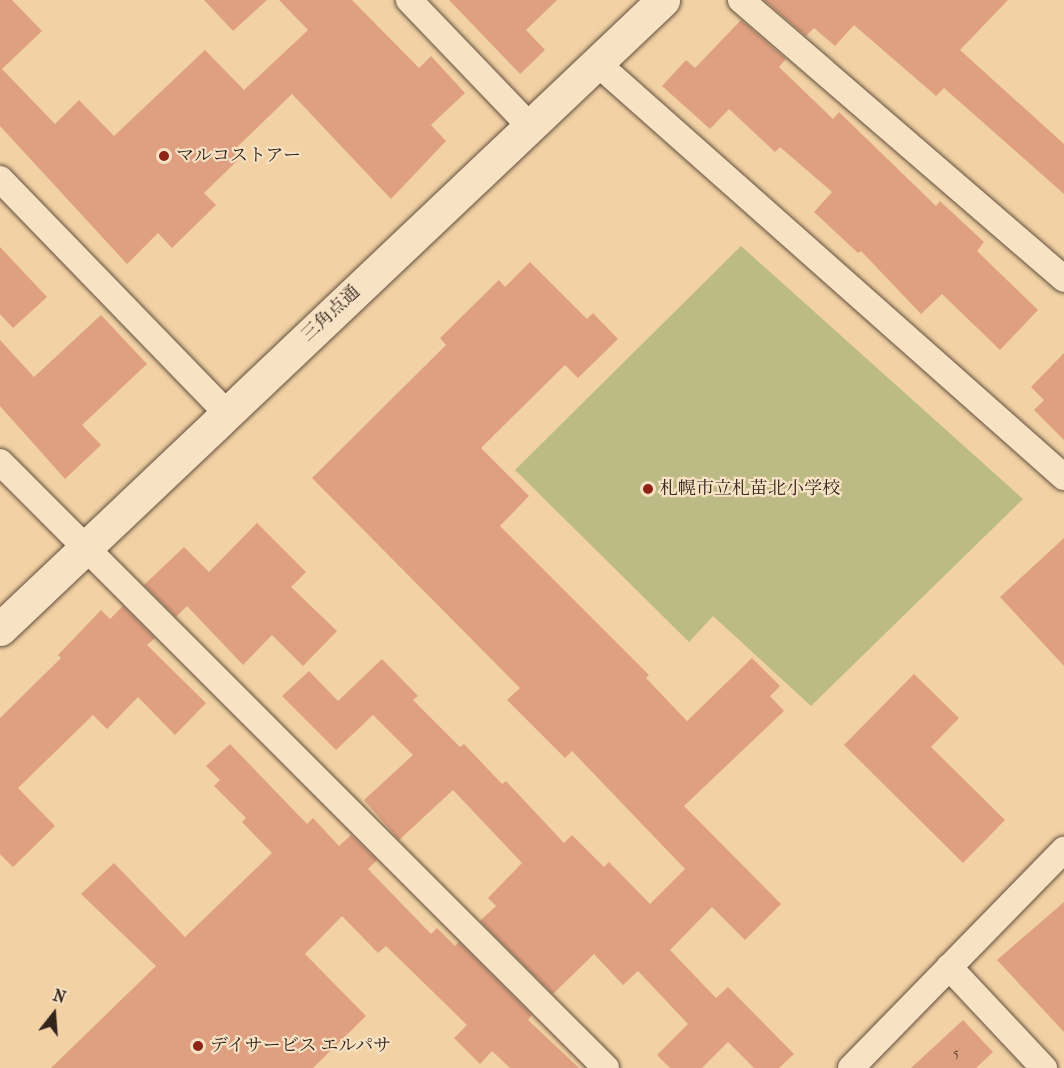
<!DOCTYPE html>
<html>
<head>
<meta charset="utf-8">
<style>
  body { margin:0 }
  #map { position:relative; width:1064px; height:1068px; overflow:hidden; background:#f2d2a5; font-family:"IM FELL French Canon","Noto Serif JP",serif }
  div>[style] { position:absolute }
  [style*='--x'] { left:calc(var(--x)*1px); top:calc(var(--y)*1px); width:calc(var(--w)*1px); rotate:calc(var(--a)*1deg) }
  .green>* { inset:0; background:#bcbb85 }
  .building>* { inset:0; background:#dea080 }
  .roads { filter:drop-shadow(0 0 2px #63503e) drop-shadow(0 0 2px #63503e) }
  .street>* { height:26px; margin:-13px; padding:0 13px; transform-origin:13px; border-radius:13px; background:#f7e2c4 }
  .secondary>* { height:33px; margin:-16.5px; padding:0 16.5px; transform-origin:16.5px; border-radius:16.5px; background:#f7e2c4 }
  .dots>* { width:16px; height:16px; translate:-50% -50%; box-sizing:border-box; border:3px solid #f7e2c4; border-radius:50% }
  span { translate:-50% -50%; white-space:nowrap; text-align:center; line-height:1.15; -webkit-text-stroke:4.5px #f7e2c4; paint-order:stroke }
  .number-label { font-size:15px; color:#5e4335 }
  .number-label span { -webkit-text-stroke-width:0 }
  .poi-label { font-size:18px; color:#33241c }
  .left { translate:0 -50%; text-align:left }
  .street-label { font-size:18px; color:#33241c }
  .north { position:absolute; left:24px; top:984px; width:60px; height:60px; -webkit-text-stroke:4px #f7e2c4; paint-order:stroke; rotate:17deg; font-size:16px; font-weight:700; line-height:24px; text-align:center; color:#33241c }
  .north::after { content:''; display:block; margin:auto; width:21px; height:27px; background:#33241c; clip-path:polygon(50% 0,100% 100%,50% 72%,0 100%) }
</style>
</head>
<body>
<div id="map">
  <div class="green">
    <div style="clip-path:polygon(741px 246px,1023px 499px,811px 706px,713px 616px,689px 642px,515px 470px)"></div>
  </div>
  <div class="building">
    <div style="clip-path:polygon(0 0,12px 0,42px 31px,2px 69px,55px 124px,79px 100px,114px 136px,205px 50px,244px 90px,308px 30px,279px 0,352px 0,419px 68px,431px 56px,465px 93px,431px 125px,446px 141px,391px 199px,292px 94px,234px 150px,241px 157px,204px 193px,216px 205px,172px 248px,158px 233px,127px 264px,0 126px)"></div>
    <div style="clip-path:polygon(204px 0,267px 0,233px 31px)"></div>
    <div style="clip-path:polygon(449px 0,557px 0,526px 30px,545px 50px,520px 74px)"></div>
    <div style="clip-path:polygon(764px 0,1008px 0,960px 50px,1064px 144px,1064px 194px,944px 88px,936px 96px,854px 25px,835px 46px,814px 28px,806px 36px)"></div>
    <div style="clip-path:polygon(741px 20px,786px 59px,779px 67px,833px 119px,839px 112px,936px 206px,940px 201px,984px 242px,977px 251px,1038px 310px,1000px 350px,942px 294px,921px 314px,861px 251px,858px 253px,814px 212px,832px 192px,780px 147px,775px 152px,729px 109px,710px 129px,662px 86px,686px 60px,695px 68px)"></div>
    <div style="clip-path:polygon(0 247px,47px 297px,13px 328px,0 314px)"></div>
    <div style="clip-path:polygon(530px 262px,587px 319px,593px 313px,618px 339px,578px 378px,565px 365px,481px 448px,529px 496px,500px 526px,649px 675px,646px 678px,687px 721px,752px 658px,780px 686px,770px 696px,784px 711px,684px 806px,781px 904px,745px 940px,712px 907px,670px 950px,716px 998px,728px 987px,794px 1054px,779px 1068px,754px 1068px,728px 1042px,702px 1068px,670px 1068px,657px 1055px,688px 1024px,638px 971px,623px 985px,594px 954px,553px 994px,480px 921px,496px 906px,488px 898px,522px 863px,453px 790px,399px 840px,364px 800px,413px 755px,373px 715px,336px 750px,282px 696px,309px 671px,338px 701px,382px 659px,418px 696px,413px 700px,460px 747px,464px 744px,502px 784px,506px 781px,564px 843px,572px 835px,604px 867px,609px 862px,650px 904px,685px 869px,572px 751px,565px 758px,507px 700px,520px 688px,312px 478px,446px 345px,440px 338px,499px 280px,505px 287px)"></div>
    <div style="clip-path:polygon(101px 315px,147px 364px,82px 425px,101px 445px,65px 479px,0 406px,0 340px,34px 377px)"></div>
    <div style="clip-path:polygon(1064px 353px,1064px 440px,1034px 410px,1044px 400px,1031px 387px)"></div>
    <div style="clip-path:polygon(257px 523px,306px 572px,291px 587px,337px 631px,303px 666px,272px 635px,243px 665px,187px 606px,176px 617px,144px 585px,184px 547px,209px 572px)"></div>
    <div style="clip-path:polygon(1064px 538px,1064px 666px,1000px 597px)"></div>
    <div style="clip-path:polygon(123px 606px,155px 638px,147px 645px,206px 703px,175px 735px,138px 697px,107px 729px,93px 715px,18px 788px,55px 826px,13px 867px,0 854px,0 718px,61px 658px,58px 655px,101px 610px,110px 619px)"></div>
    <div style="clip-path:polygon(914px 674px,959px 718px,931px 747px,1005px 820px,963px 863px,844px 745px)"></div>
    <div style="clip-path:polygon(230px 744px,307px 824px,313px 818px,339px 846px,351px 835px,377px 860px,368px 869px,431px 934px,437px 928px,455px 946px,459px 942px,532px 1015px,528px 1020px,579px 1068px,510px 1068px,492px 1051px,480px 1064px,454px 1038px,467px 1025px,386px 946px,378px 953px,342px 916px,305px 954px,366px 1016px,313px 1068px,51px 1068px,156px 966px,81px 894px,114px 863px,185px 937px,272px 853px,242px 822px,246px 818px,214px 786px,220px 780px,206px 766px)"></div>
    <div style="clip-path:polygon(1064px 902px,1064px 1032px,997px 960px)"></div>
    <div style="clip-path:polygon(963px 1020px,993px 1052px,976px 1068px,911px 1068px)"></div>
  </div>
  <div class="roads">
    <div class="street">
      <div style="--x:409;--y:0;--w:175;--a:46.2"></div>
      <div style="--x:741;--y:0;--w:427;--a:40.8"></div>
      <div style="--x:597;--y:63;--w:624;--a:41.56"></div>
      <div style="--x:0;--y:179;--w:326;--a:45.9"></div>
      <div style="--x:0;--y:462;--w:857;--a:45"></div>
      <div style="--x:949;--y:967;--w:139;--a:46.8"></div>
      <div style="--x:851;--y:1068;--w:305;--a:-45.7"></div>
    </div>
    <div class="secondary">
      <div style="--x:0;--y:629;--w:914;--a:-43.49"></div>
    </div>
  </div>
  <div class="dots">
    <div style="left:164px;top:156px;background:#8f2418"></div>
    <div style="left:648px;top:489px;background:#8f2418"></div>
    <div style="left:198px;top:1046px;background:#8f2418"></div>
  </div>
  <div class="number-label">
    <span style="left:956px;top:1053px">5</span>
  </div>
  <div class="poi-label">
    <span class="left" style="left:176px;top:156px">マルコストアー</span>
    <span class="left" style="left:660px;top:489px">札幌市立札苗北小学校</span>
    <span class="left" style="left:210px;top:1046px">デイサービス エルパサ</span>
  </div>
  <div class="street-label">
    <span style="left:331px;top:314px;rotate:-43deg">三角点通</span>
  </div>
  <div class="north">N</div>
</div>
</body>
</html>
